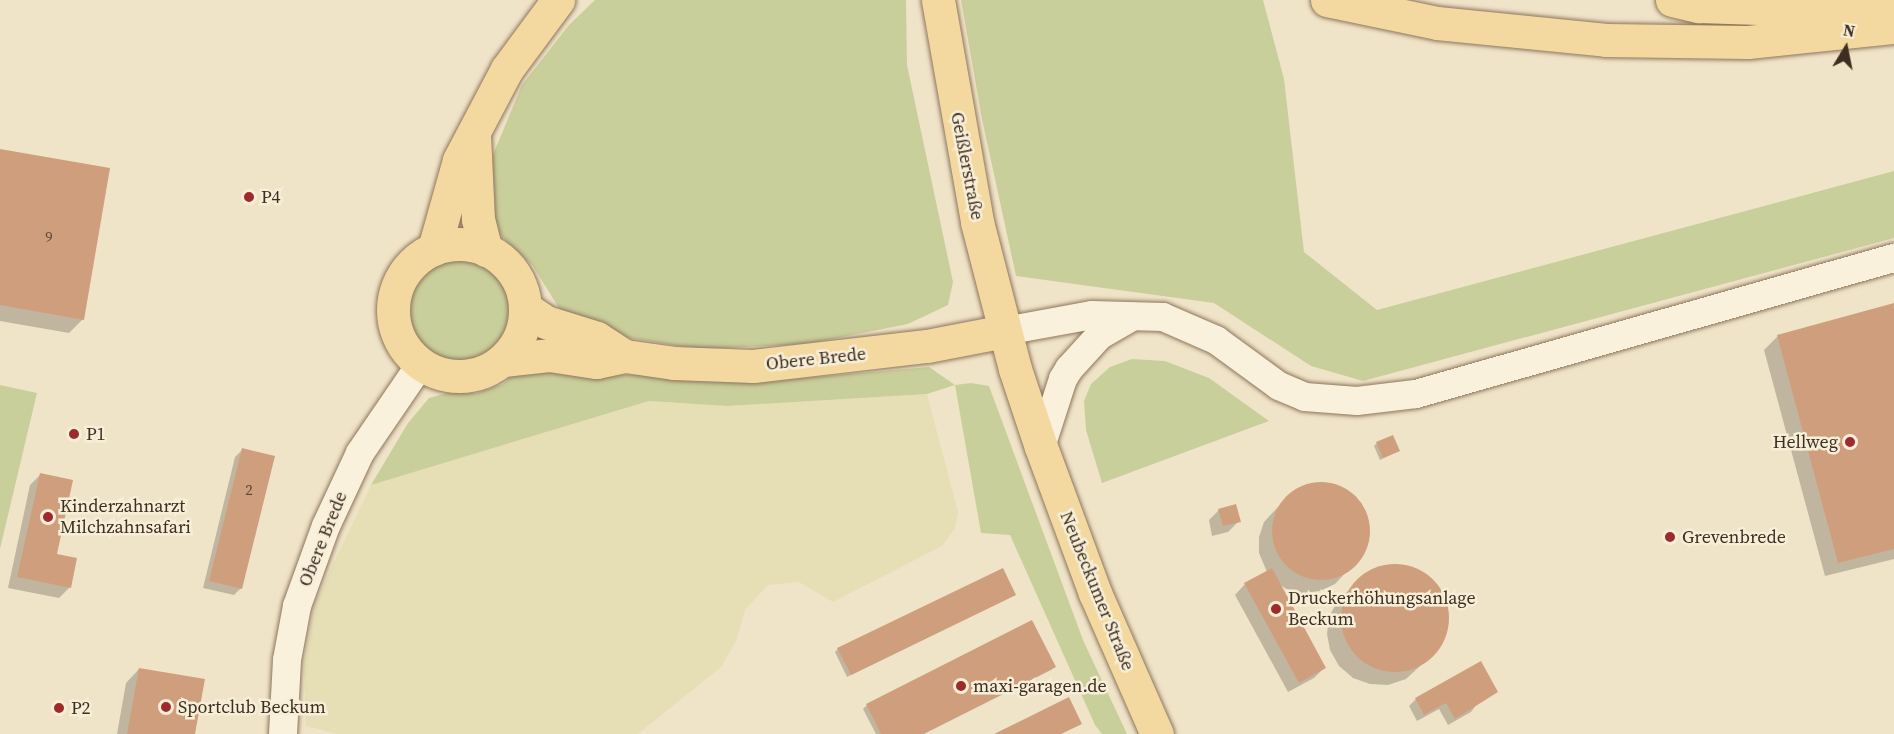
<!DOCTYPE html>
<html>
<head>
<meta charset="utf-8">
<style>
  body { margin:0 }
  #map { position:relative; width:1894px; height:734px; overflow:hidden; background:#f0e4c8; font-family:"Source Serif 4",serif }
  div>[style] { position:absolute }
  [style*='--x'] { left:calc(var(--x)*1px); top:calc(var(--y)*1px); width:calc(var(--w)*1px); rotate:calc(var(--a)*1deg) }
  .farmland>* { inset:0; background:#e6deb5 }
  .green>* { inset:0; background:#c9cf9b }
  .round { border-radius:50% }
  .shadow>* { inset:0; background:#0003 }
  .building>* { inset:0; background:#cf9f7d }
  .roads { filter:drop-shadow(0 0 2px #8d765c) drop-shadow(0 0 2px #8d765c) }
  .minor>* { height:28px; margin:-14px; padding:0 14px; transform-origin:14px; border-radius:14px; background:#faf1dc }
  .major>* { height:33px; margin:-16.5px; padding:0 16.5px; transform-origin:16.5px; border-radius:16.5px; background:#f3d9a0 }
  .major>.ring { margin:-16.5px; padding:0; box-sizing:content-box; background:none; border:33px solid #f3d9a0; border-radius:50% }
  .dots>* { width:16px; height:16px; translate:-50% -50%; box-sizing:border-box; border:3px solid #f7eed8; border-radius:50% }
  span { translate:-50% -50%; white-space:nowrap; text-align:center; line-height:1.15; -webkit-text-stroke:5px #f7eed8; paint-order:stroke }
  .number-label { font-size:15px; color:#624a37 }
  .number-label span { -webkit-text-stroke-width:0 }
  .street-label { font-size:18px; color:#3d2e20 }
  .poi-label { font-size:18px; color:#3d2e20 }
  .left { translate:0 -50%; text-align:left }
  .right { translate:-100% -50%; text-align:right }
  .north { position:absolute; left:1816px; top:18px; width:60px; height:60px; -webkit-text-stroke:4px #f7eed8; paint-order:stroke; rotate:10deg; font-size:16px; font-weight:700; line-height:24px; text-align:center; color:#3d2e20 }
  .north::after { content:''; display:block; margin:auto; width:21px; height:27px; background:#3d2e20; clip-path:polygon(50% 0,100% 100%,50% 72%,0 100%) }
</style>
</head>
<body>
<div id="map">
  <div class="farmland">
    <div style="clip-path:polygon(927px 394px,958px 512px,955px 528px,942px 546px,833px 602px,799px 582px,768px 585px,745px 610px,736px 641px,721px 667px,638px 734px,338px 734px,306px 726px,304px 664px,314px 604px,371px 485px,649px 401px,727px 406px)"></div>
  </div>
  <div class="green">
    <div style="clip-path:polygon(595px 0,906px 0,907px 65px,953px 282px,948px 305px,908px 324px,807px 344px,699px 349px,617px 336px,562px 313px,533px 266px,498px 233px,487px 206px,492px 157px,522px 85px,569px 25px)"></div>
    <div style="clip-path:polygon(961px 0,1263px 0,1284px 79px,1304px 252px,1377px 310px,1894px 171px,1894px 238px,1363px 381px,1311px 366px,1214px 303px,1016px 276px,982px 119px)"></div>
    <div class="round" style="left:406px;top:258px;width:108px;height:108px"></div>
    <div style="clip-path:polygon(1132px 359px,1165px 361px,1209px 378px,1269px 421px,1102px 483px,1086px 430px,1084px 401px,1091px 384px,1110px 367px)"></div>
    <div style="clip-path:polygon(929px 367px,955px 385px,971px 383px,989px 386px,1083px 640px,1127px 734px,1102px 734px,1095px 725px,1010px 535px,981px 533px,955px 385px,927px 394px,727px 406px,649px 401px,371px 485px,408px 423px,429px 398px,447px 393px,477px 393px,503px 384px,518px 371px,544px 368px,614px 375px,693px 373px,749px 383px)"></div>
    <div style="clip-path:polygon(0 385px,37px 393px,0 549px)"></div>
  </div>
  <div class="shadow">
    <div style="clip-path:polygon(0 151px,83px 319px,69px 333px,0 321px)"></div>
    <div style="clip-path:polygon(1894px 304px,1894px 559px,1825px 576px,1764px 350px,1778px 336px)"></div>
    <div style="clip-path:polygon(1377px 443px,1399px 451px,1380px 460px,1374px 446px)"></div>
    <div style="clip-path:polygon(242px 450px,241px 588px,234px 595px,203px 588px,235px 457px)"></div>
    <div style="clip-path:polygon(40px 475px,56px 555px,75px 560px,69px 588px,59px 598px,8px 588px,30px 485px)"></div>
    <div style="clip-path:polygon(1316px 483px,1331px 484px,1345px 490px,1357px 500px,1365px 513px,1369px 528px,1367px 543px,1361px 557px,1349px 569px,1335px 584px,1320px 591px,1304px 593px,1288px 590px,1279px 584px,1324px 668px,1314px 678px,1288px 692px,1235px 595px,1245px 584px,1267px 572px,1259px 553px,1259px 537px,1264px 522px,1288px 496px,1301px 487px)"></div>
    <div style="clip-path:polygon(1219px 510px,1239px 521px,1228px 532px,1212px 536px,1209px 520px)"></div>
    <div style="clip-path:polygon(1394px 566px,1410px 568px,1425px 575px,1437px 586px,1445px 601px,1448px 619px,1444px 637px,1434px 653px,1406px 679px,1388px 685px,1370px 684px,1353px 678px,1339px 666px,1330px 650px,1327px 634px,1329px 617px,1337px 602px,1363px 576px,1378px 568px)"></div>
    <div style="clip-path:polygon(1015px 595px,847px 677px,835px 652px,838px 649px)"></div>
    <div style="clip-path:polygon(1031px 622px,1054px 667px,1051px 670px,924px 734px,876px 734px,863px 709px,866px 706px)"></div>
    <div style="clip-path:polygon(139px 669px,194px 734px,117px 734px,126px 683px)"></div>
    <div style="clip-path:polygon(1496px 692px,1477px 704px,1471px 712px,1448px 725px,1439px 709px,1417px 721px,1409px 706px,1416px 699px)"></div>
  </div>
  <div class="building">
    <div style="clip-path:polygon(0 149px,110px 168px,84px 320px,0 305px)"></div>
    <div style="clip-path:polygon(1894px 303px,1894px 549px,1838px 563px,1777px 335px)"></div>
    <div style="clip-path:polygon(1393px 435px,1400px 451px,1383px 458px,1376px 442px)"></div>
    <div style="clip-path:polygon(242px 448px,275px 456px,242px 589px,209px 581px)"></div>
    <div style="clip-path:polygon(40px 473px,73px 480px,57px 554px,77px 558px,71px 588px,17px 577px)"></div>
    <div class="round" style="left:1272px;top:482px;width:98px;height:98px"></div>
    <div style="clip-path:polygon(1236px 504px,1241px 522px,1223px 526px,1218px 509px)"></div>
    <div class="round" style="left:1341px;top:564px;width:108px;height:108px"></div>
    <div style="clip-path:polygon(1003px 568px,1016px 595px,851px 675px,837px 648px)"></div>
    <div style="clip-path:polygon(1272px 568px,1326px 668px,1299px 683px,1244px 583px)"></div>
    <div style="clip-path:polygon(1032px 620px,1056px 667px,923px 734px,881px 734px,866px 704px)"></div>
    <div style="clip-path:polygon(1481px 661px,1498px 692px,1455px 719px,1446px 703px,1424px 715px,1415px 698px)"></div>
    <div style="clip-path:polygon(139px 668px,205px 679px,195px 734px,127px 734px)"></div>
    <div style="clip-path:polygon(1069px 697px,1082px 724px,1061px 734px,994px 734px)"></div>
  </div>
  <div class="roads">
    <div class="minor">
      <div style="--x:1005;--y:331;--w:88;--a:-10.4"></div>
      <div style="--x:1092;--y:315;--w:71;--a:1.6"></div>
      <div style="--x:1163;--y:317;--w:58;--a:23.5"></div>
      <div style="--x:1216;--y:340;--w:78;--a:36.1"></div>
      <div style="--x:1279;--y:386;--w:28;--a:23"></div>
      <div style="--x:1305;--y:397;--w:52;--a:4.4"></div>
      <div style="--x:1357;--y:401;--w:59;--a:-6.8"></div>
      <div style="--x:1416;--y:394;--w:497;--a:-15.9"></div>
      <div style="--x:1041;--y:447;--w:71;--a:-72.1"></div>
      <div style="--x:1063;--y:379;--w:12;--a:-59"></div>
      <div style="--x:1069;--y:369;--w:45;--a:-47.7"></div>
      <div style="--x:1099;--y:336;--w:39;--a:-30"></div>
      <div style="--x:283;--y:734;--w:74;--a:-86.9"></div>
      <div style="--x:287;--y:660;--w:55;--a:-79.5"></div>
      <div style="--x:297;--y:606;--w:85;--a:-70.1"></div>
      <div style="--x:326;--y:526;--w:81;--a:-65"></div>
      <div style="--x:360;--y:453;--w:107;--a:-55.7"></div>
    </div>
    <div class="major">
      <div style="--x:938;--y:0;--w:225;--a:80"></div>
      <div style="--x:977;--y:222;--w:152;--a:75.5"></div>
      <div style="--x:1015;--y:369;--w:82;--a:71.6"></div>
      <div style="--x:1041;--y:447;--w:156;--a:69.7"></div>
      <div style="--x:1095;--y:593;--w:154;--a:66.3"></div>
      <div style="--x:1327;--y:0;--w:112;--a:11.8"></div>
      <div style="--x:1437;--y:23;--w:170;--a:5.7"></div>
      <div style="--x:1606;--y:40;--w:142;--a:0.8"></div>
      <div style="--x:1748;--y:42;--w:147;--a:-5.9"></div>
      <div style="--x:1672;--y:0;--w:28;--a:13"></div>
      <div style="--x:1699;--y:6;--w:184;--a:1.9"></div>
      <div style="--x:474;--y:135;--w:84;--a:87.3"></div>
      <div style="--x:478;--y:219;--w:32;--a:76"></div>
      <div class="ring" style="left:393px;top:244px;width:99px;height:99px"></div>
      <div style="--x:434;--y:249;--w:92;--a:-74.3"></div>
      <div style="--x:459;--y:160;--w:103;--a:-62.2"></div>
      <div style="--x:507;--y:69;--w:86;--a:-53.5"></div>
      <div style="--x:525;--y:308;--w:25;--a:34"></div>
      <div style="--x:546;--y:322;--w:53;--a:17.4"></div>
      <div style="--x:597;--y:338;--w:33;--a:33"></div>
      <div style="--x:503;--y:360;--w:46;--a:-6.2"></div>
      <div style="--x:549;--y:355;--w:48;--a:8.5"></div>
      <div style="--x:596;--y:362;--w:30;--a:-12"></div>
      <div style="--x:625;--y:356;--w:49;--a:8.1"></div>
      <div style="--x:674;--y:363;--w:79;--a:2.2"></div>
      <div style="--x:753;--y:366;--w:175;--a:-6.6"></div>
      <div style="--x:927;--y:346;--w:79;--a:-10.9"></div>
    </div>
  </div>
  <div class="dots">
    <div style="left:249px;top:197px;background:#9e2a2b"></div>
    <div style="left:74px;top:434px;background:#9e2a2b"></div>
    <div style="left:1850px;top:442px;background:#9e2a2b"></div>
    <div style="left:48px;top:517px;background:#9e2a2b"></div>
    <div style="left:1670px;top:537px;background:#9e2a2b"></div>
    <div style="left:1276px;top:609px;background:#9e2a2b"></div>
    <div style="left:961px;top:686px;background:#9e2a2b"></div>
    <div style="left:166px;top:707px;background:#9e2a2b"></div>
    <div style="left:59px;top:708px;background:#9e2a2b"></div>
  </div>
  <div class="number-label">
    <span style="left:49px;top:237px">9</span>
    <span style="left:249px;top:490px">2</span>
  </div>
  <div class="street-label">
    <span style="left:967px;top:166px;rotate:79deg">Geißlerstraße</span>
    <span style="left:816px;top:359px;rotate:-6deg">Obere Brede</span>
    <span style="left:323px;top:539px;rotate:-68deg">Obere Brede</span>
    <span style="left:1097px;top:591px;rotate:68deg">Neubeckumer Straße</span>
  </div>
  <div class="poi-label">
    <span class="left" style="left:261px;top:197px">P4</span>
    <span class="left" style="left:86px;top:434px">P1</span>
    <span class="right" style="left:1838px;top:442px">Hellweg</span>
    <span class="left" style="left:60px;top:517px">Kinderzahnarzt<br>Milchzahnsafari</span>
    <span class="left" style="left:1682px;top:537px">Grevenbrede</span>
    <span class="left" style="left:1288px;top:609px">Druckerhöhungsanlage<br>Beckum</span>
    <span class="left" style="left:973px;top:686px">maxi-garagen.de</span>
    <span class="left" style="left:178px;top:707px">Sportclub Beckum</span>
    <span class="left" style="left:71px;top:708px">P2</span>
  </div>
  <div class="north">N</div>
</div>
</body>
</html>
